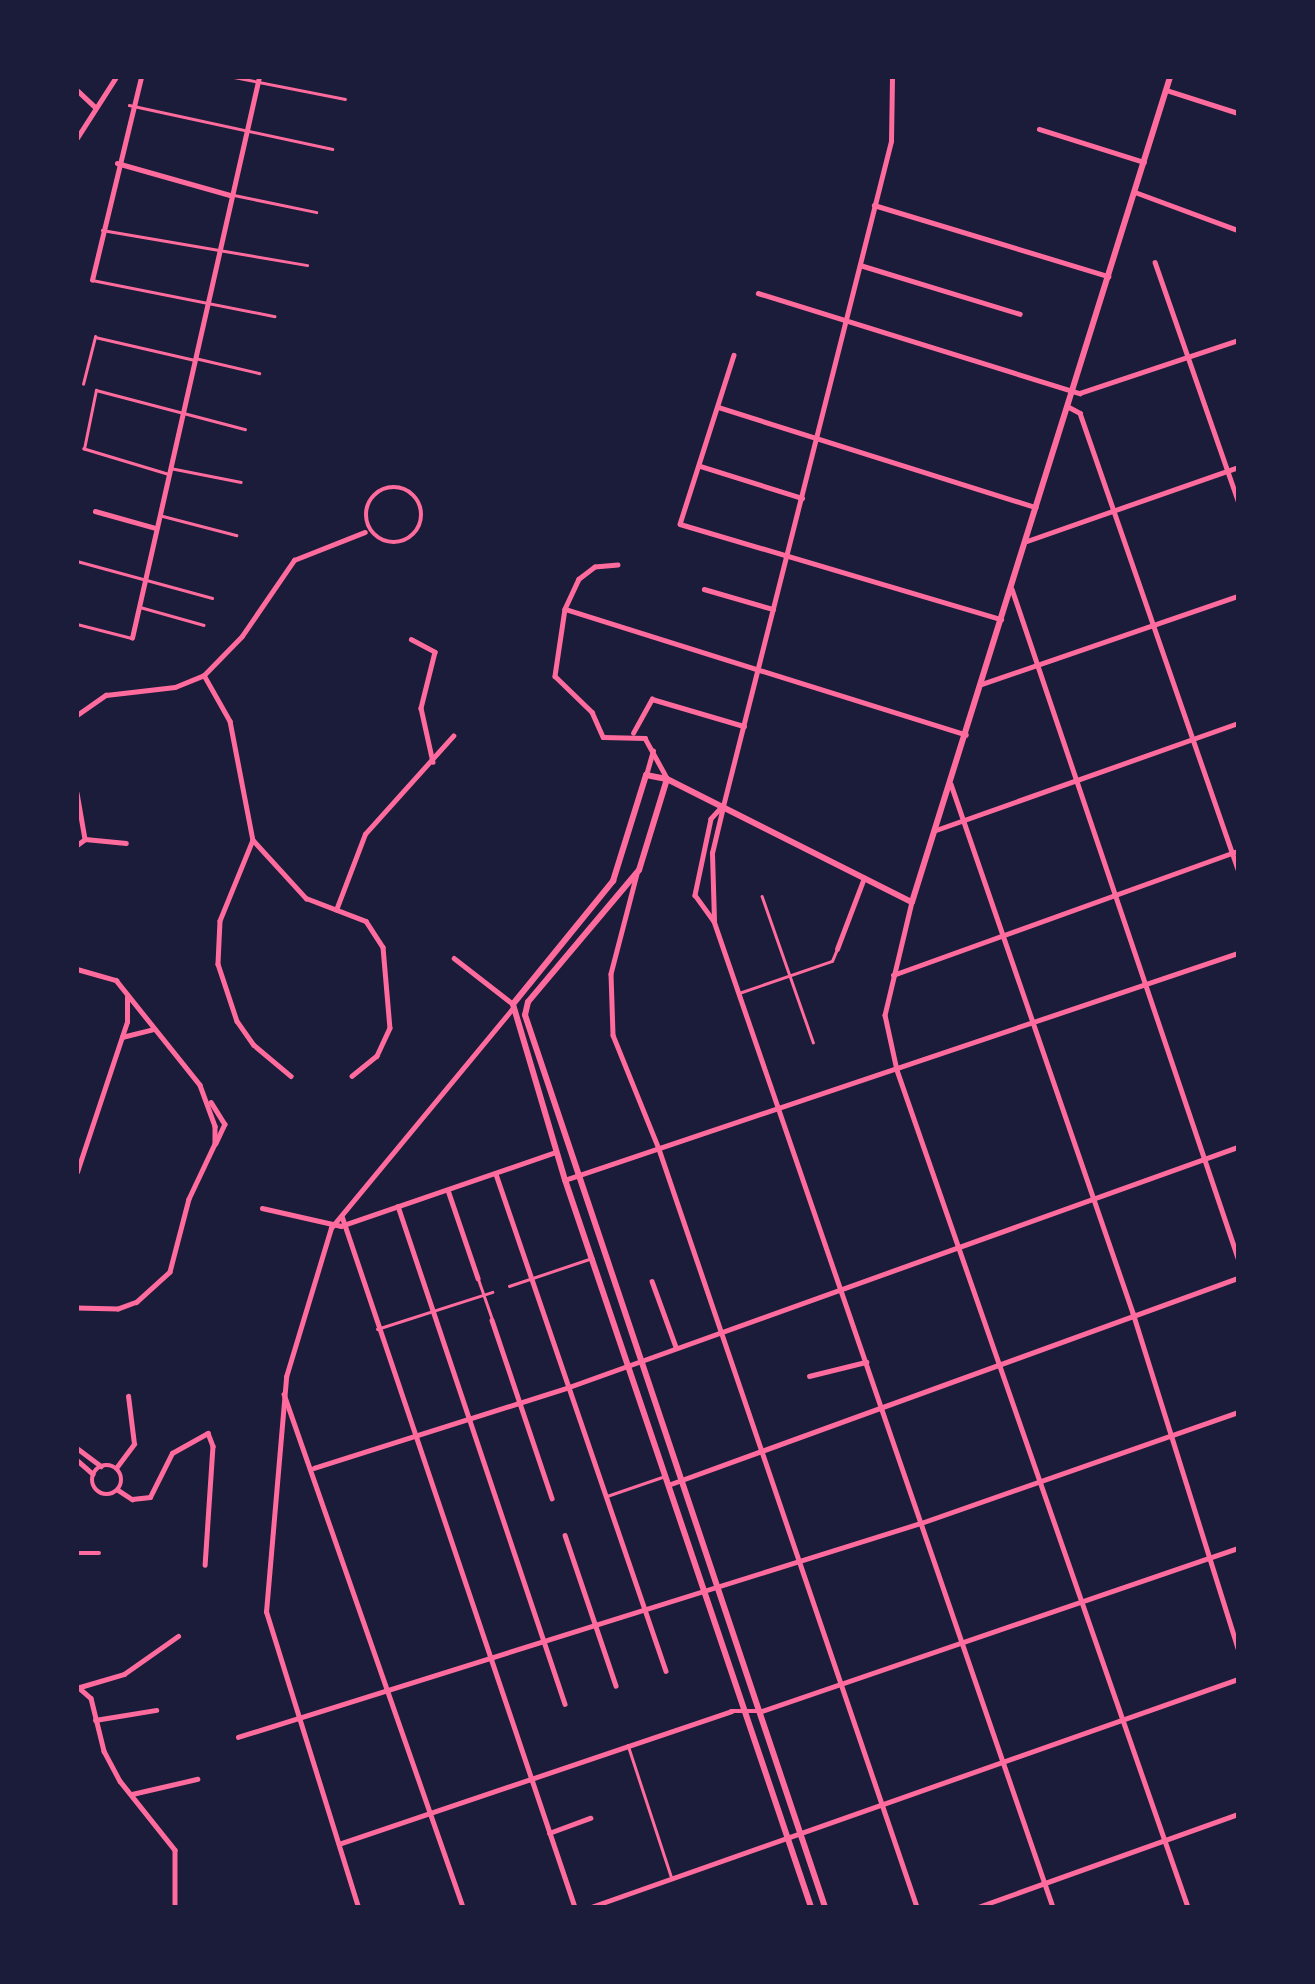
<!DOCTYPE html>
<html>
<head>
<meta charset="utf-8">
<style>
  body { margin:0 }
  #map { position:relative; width:1315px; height:1984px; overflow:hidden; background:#1b1b3a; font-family:"IBM Plex Sans",sans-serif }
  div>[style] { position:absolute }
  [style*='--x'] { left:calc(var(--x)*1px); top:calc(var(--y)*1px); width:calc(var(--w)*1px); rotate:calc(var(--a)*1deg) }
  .pedestrian>* { height:2.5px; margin:-1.25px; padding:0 1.25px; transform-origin:1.25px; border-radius:1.25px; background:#ff6b9d }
  .minor>* { height:4.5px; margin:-2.25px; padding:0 2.25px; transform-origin:2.25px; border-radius:2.25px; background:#ff6b9d }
  .minor>.ring { margin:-2.25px; padding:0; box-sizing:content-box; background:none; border:4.5px solid #ff6b9d; border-radius:50% }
  .tertiary>* { height:5px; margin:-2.5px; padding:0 2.5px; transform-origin:2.5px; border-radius:2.5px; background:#ff6b9d }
  .secondary>* { height:6px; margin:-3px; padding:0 3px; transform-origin:3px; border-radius:3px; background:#ff6b9d }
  span { translate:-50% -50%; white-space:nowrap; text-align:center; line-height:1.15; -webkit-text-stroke:7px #1b1b3a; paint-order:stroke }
  .frame { position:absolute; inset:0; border:79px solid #1b1b3a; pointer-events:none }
</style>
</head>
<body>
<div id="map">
  <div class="pedestrian">
    <div style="--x:234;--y:77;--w:113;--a:11.2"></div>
    <div style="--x:129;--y:105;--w:208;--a:12.2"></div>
    <div style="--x:234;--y:195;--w:84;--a:11.7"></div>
    <div style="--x:102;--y:230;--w:208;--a:9.7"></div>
    <div style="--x:92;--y:280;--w:186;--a:11.2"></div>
    <div style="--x:195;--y:358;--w:66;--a:13.2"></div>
    <div style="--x:83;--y:384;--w:49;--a:-75.7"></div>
    <div style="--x:95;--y:337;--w:103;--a:13"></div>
    <div style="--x:170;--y:468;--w:72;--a:11.2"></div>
    <div style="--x:167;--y:474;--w:87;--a:-163.2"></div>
    <div style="--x:84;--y:449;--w:60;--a:-78.5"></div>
    <div style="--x:96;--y:390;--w:154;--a:14.7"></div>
    <div style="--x:159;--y:515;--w:80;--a:14.6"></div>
    <div style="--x:77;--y:561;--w:140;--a:15.3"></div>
    <div style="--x:140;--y:607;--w:66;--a:15.7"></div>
    <div style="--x:77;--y:624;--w:57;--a:14.3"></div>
    <div style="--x:762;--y:896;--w:155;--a:70.7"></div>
    <div style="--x:739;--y:993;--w:98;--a:-19"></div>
    <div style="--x:832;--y:961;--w:13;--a:-67"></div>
    <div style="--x:478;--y:1278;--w:42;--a:70.7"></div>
    <div style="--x:509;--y:1286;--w:88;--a:-18.6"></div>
    <div style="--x:377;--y:1329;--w:121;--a:-17.8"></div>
    <div style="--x:607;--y:1496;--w:61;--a:-19"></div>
    <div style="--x:628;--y:1745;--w:141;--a:71.8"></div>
  </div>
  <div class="minor">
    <div style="--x:77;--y:90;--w:25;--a:43"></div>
    <div style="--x:1166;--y:90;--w:76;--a:17.7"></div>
    <div style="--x:1039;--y:129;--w:110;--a:17.4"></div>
    <div style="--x:77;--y:138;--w:72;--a:-57.4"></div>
    <div style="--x:117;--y:163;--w:117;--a:15.8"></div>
    <div style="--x:1135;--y:192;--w:110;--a:20.3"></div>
    <div style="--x:874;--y:205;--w:245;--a:16.9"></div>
    <div style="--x:1155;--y:262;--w:253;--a:70.8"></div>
    <div style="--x:860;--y:265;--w:167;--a:17"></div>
    <div style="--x:92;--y:280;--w:209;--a:-76.4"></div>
    <div style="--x:758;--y:293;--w:337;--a:17.3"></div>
    <div style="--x:1080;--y:393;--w:167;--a:-18.5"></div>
    <div style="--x:734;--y:355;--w:177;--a:107.7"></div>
    <div style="--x:680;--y:524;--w:335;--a:16.5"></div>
    <div style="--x:1067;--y:406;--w:15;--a:28"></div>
    <div style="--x:1080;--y:413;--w:482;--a:70.9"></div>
    <div style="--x:718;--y:407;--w:333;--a:17.5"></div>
    <div style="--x:700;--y:466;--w:107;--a:17.4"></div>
    <div class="ring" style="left:366px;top:487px;width:51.5px;height:51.5px"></div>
    <div style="--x:95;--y:511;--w:63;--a:15.6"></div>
    <div style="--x:1027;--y:541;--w:224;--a:-19.3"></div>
    <div style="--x:618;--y:565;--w:23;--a:175"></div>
    <div style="--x:595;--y:567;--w:20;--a:143"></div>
    <div style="--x:579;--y:579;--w:33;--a:115"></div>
    <div style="--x:565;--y:609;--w:68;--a:98.5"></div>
    <div style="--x:555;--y:676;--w:52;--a:44.2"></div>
    <div style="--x:592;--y:712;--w:27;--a:66"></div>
    <div style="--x:603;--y:737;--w:42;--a:1.4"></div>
    <div style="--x:645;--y:738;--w:46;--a:61.2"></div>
    <div style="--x:704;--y:589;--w:72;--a:16.2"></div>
    <div style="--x:1012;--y:589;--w:706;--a:71.33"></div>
    <div style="--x:565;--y:609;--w:420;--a:17.4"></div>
    <div style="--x:132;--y:638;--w:575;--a:-77.24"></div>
    <div style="--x:411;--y:639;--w:27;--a:28"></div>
    <div style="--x:435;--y:652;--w:58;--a:104"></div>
    <div style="--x:421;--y:708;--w:55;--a:77.5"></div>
    <div style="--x:204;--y:675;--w:53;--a:60.5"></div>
    <div style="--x:230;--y:721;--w:121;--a:79.1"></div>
    <div style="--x:253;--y:840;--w:79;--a:47.6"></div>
    <div style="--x:306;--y:898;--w:64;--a:21"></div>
    <div style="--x:366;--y:921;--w:31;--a:57"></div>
    <div style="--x:383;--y:947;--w:81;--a:85.1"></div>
    <div style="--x:390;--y:1028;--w:31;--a:115"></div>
    <div style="--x:377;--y:1056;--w:32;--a:141"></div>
    <div style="--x:982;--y:684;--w:271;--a:-19"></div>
    <div style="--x:77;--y:715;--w:35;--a:-35"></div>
    <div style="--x:106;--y:695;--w:69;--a:-6.6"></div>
    <div style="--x:175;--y:687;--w:31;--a:-22"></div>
    <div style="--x:204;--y:675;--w:54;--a:-45.7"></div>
    <div style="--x:242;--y:636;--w:92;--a:-55.6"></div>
    <div style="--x:294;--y:560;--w:76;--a:-21.5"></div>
    <div style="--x:633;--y:733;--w:39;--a:-61"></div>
    <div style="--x:652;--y:699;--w:96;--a:16.4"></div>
    <div style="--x:646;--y:775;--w:25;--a:-74"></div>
    <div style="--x:951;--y:784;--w:559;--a:71.01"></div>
    <div style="--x:1133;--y:1313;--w:352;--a:72.6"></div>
    <div style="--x:77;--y:793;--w:47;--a:80.1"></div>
    <div style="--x:722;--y:807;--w:16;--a:133"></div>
    <div style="--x:711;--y:819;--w:78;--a:101.9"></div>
    <div style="--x:695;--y:895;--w:32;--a:54"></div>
    <div style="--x:714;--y:921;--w:1043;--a:71.03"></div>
    <div style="--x:936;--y:830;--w:320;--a:-19.5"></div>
    <div style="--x:253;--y:840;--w:87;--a:112.2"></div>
    <div style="--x:220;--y:921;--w:43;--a:92.7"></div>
    <div style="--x:218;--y:964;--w:60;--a:71.6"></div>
    <div style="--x:237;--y:1021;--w:29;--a:55"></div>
    <div style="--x:254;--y:1045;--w:48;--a:40"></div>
    <div style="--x:77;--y:845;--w:10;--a:-37"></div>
    <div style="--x:85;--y:839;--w:41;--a:5.6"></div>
    <div style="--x:637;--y:874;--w:103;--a:104.6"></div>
    <div style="--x:611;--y:974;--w:61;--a:88.1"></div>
    <div style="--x:613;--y:1035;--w:123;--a:68"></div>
    <div style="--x:659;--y:1149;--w:801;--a:71.2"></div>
    <div style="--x:912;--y:902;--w:116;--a:103.4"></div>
    <div style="--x:885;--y:1015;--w:56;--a:77.7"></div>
    <div style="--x:897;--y:1070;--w:886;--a:70.83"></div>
    <div style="--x:336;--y:910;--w:81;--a:-69.1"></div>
    <div style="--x:365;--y:834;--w:132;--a:-48.1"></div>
    <div style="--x:714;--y:921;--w:68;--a:-91.7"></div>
    <div style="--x:712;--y:853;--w:47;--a:-76.6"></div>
    <div style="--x:837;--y:949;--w:76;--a:-69.2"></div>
    <div style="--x:454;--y:958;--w:75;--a:37.9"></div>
    <div style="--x:77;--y:969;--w:41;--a:15.8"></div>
    <div style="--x:116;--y:980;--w:134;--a:51.3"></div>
    <div style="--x:200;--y:1085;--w:44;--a:69.9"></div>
    <div style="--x:215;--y:1126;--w:18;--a:90"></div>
    <div style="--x:215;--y:1144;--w:61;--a:115.3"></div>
    <div style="--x:189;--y:1199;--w:75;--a:104.6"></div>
    <div style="--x:170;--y:1272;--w:45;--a:137.7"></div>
    <div style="--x:137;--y:1302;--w:20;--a:160"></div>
    <div style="--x:118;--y:1309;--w:41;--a:-178.6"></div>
    <div style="--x:893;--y:975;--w:367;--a:-19.8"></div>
    <div style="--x:122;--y:1037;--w:32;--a:-14"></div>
    <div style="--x:211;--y:1102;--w:26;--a:58"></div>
    <div style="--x:225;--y:1124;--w:21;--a:115"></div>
    <div style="--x:77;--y:1172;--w:158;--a:-71.6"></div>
    <div style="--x:127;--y:1022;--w:25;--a:-90"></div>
    <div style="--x:496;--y:1174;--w:525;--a:71.12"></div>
    <div style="--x:565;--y:1180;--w:710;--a:-18.64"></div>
    <div style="--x:448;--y:1190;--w:93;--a:71.2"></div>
    <div style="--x:398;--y:1206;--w:525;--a:71.46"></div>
    <div style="--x:262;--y:1208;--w:81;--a:12.8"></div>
    <div style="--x:341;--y:1226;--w:227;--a:-19"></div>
    <div style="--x:342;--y:1216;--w:729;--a:71.37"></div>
    <div style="--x:652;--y:1281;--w:70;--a:70"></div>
    <div style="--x:492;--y:1320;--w:188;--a:71.4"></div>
    <div style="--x:809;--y:1376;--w:59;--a:-13.8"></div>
    <div style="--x:284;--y:1394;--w:543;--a:70.76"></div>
    <div style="--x:77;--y:1448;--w:30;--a:37"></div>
    <div style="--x:77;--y:1460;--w:21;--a:41"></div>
    <div class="ring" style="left:92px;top:1465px;width:25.5px;height:25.5px"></div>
    <div style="--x:116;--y:1468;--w:30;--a:-53"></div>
    <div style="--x:134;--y:1444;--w:48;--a:-97.1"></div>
    <div style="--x:314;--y:1468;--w:268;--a:-17.6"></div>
    <div style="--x:569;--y:1387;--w:711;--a:-19.74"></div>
    <div style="--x:668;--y:1485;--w:606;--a:-19.96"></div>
    <div style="--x:118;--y:1490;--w:17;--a:33"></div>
    <div style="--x:132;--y:1499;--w:18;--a:-6"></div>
    <div style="--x:150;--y:1497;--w:49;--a:-63.4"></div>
    <div style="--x:172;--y:1453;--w:41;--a:-29.1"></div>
    <div style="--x:208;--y:1433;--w:14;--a:69"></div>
    <div style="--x:213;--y:1446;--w:119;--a:93.8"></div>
    <div style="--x:565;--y:1535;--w:159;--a:71.3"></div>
    <div style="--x:77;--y:1553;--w:22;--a:0"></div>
    <div style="--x:77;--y:1686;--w:18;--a:41"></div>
    <div style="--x:91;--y:1698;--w:55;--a:76.2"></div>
    <div style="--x:104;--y:1751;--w:34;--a:62"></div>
    <div style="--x:120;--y:1781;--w:88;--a:51.4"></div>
    <div style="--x:175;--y:1850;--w:57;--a:90"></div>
    <div style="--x:80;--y:1687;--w:46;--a:-16.5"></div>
    <div style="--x:124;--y:1674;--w:66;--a:-35.1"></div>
    <div style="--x:95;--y:1720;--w:62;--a:-9.3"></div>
    <div style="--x:238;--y:1737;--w:716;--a:-17.4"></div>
    <div style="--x:921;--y:1523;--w:336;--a:-19.3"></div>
    <div style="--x:132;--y:1794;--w:67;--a:-13"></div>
    <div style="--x:549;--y:1833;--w:44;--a:-20.1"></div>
    <div style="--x:339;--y:1844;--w:414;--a:-18.7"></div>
    <div style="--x:731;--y:1711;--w:31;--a:0"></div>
    <div style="--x:762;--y:1711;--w:503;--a:-18.9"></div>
    <div style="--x:358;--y:1907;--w:309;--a:-107.3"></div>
    <div style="--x:266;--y:1612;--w:236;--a:-85.1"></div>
    <div style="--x:286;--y:1377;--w:156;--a:-73.2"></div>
    <div style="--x:331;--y:1228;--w:284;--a:-50.4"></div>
    <div style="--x:591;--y:1907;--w:686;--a:-19.41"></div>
    <div style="--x:978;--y:1907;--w:276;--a:-19.7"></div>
  </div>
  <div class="tertiary">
    <div style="--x:723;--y:806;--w:686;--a:-75.82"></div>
    <div style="--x:891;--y:141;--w:64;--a:-89.1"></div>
  </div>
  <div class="secondary">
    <div style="--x:667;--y:779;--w:95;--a:107.1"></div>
    <div style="--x:639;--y:870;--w:172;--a:130.1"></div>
    <div style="--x:528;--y:1002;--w:13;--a:103"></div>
    <div style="--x:525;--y:1015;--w:941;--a:71.41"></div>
    <div style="--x:811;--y:1907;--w:767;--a:-108.69"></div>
    <div style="--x:565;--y:1180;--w:184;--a:-106.5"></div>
    <div style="--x:513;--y:1004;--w:159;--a:-50.9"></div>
    <div style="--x:613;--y:881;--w:111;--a:-72.7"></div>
    <div style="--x:646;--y:775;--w:21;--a:11"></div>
    <div style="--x:667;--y:779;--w:274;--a:26.7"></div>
    <div style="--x:912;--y:902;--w:864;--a:-72.63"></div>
  </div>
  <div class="frame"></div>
</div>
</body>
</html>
